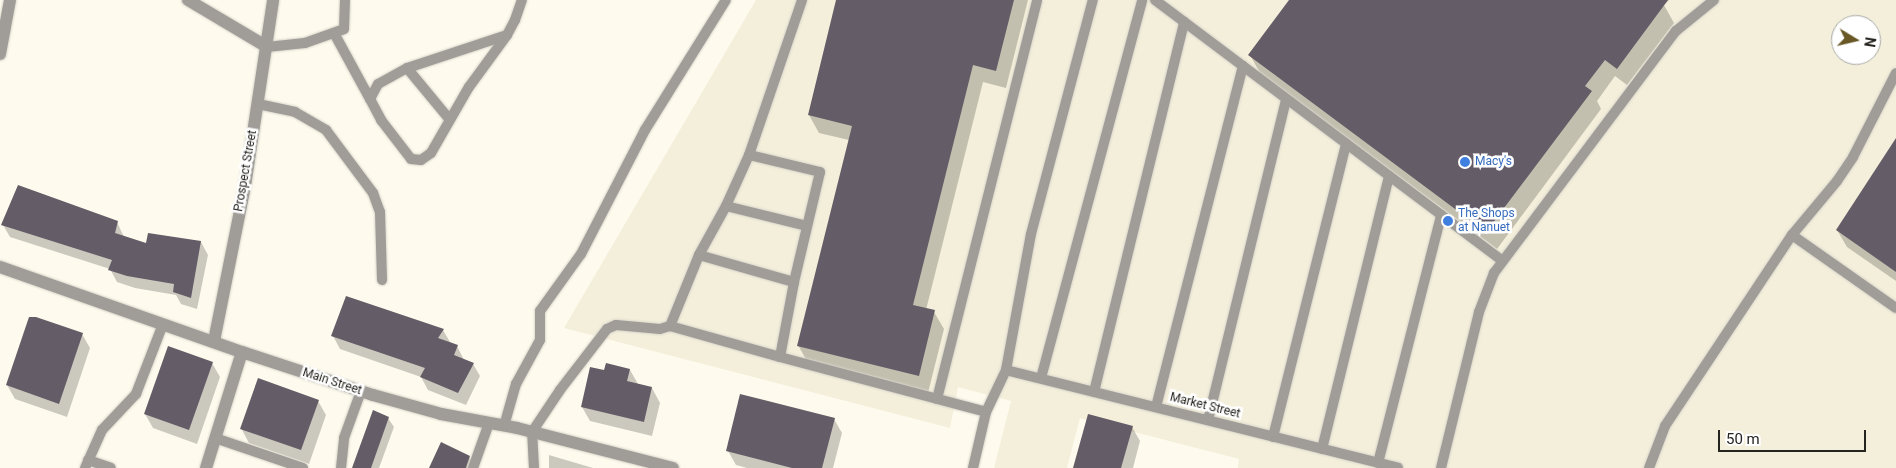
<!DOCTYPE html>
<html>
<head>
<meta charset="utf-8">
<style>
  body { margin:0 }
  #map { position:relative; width:1896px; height:468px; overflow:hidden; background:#fefbee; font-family:Roboto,sans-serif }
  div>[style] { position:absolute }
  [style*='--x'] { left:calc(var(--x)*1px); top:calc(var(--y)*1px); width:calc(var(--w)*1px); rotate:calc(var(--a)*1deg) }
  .built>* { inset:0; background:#f4efdb }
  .shadow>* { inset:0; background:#0003 }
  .building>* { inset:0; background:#645c66 }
  .roads { filter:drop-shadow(0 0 1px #d7d4c9) drop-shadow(0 0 1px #d7d4c9) }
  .service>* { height:10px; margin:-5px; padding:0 5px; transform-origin:5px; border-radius:5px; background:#a09d99 }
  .minor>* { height:12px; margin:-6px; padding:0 6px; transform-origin:6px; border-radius:6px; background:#a09d99 }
  .tertiary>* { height:12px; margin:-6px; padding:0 6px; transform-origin:6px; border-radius:6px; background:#a09d99 }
  .dots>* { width:14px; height:14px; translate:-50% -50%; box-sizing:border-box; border:2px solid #fff; border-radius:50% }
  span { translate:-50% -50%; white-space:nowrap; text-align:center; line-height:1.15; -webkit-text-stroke:5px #fff; paint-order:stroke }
  .shop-label { font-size:12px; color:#366cbe }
  .left { translate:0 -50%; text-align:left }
  .street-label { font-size:12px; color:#25241f }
  .north { position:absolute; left:1831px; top:15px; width:50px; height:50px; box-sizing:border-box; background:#fff; border:1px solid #a8a7a5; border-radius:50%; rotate:99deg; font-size:14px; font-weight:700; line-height:20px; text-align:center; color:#25241f }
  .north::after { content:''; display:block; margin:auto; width:18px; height:22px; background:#695826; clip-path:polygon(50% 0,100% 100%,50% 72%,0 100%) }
  .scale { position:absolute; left:1718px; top:430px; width:148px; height:22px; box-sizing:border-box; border:2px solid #25241f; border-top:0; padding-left:6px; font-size:15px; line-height:18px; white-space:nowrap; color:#25241f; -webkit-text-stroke:4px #fff; paint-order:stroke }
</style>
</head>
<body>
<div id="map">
  <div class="built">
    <div style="clip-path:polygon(evenodd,756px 0,1896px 0,1896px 468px,1238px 468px,1239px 459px,1080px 418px,1067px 468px,994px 468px,1011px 401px,958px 387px,950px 428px,564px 328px,756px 0,1841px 25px,1871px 25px,1871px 55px,1841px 55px,1841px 25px)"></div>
  </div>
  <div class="shadow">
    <div style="clip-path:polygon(838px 0,1028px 0,1006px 88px,983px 82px,926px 310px,934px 312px,944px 329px,928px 393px,808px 363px,798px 345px,849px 140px,819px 133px,809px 115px)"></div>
    <div style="clip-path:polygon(1291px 0,1669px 0,1664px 5px,1674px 23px,1627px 85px,1615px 76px,1597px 101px,1601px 109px,1497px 249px,1260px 73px,1250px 55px)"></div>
    <div style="clip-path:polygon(1896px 141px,1896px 281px,1847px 247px,1837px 230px)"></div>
    <div style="clip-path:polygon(117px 222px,124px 237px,147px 245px,201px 242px,208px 255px,197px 309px,181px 304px,176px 295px,135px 288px,117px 282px,110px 269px,10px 237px,3px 225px)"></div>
    <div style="clip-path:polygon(443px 330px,450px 342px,457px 346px,464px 360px,473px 364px,480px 376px,466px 405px,428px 390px,421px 377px,340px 349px,333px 336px)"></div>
    <div style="clip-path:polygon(82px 334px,90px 348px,67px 417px,15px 399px,7px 385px)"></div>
    <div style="clip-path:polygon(212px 363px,220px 377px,197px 444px,153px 428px,145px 414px)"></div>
    <div style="clip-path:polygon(630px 370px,638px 384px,652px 388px,660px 403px,652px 436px,590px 421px,582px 407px,605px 372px)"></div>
    <div style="clip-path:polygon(318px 401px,326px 415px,309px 464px,249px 443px,241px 428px)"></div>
    <div style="clip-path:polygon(388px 418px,394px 427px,379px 468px,354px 468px)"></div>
    <div style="clip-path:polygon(834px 419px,842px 433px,833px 468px,747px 468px,736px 465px,728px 451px)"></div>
    <div style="clip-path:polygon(1132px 427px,1140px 441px,1133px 468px,1074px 468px)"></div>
    <div style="clip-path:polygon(549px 455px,593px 468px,549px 468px)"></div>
    <div style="clip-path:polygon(469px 457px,475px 468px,430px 468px)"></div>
  </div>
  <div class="building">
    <div style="clip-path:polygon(836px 0,1014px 0,996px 71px,973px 65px,913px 305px,935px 310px,919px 376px,797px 346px,852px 126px,808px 115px)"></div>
    <div style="clip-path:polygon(1289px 0,1668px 0,1617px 69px,1605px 60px,1585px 86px,1592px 91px,1486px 232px,1248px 55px)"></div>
    <div style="clip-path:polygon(1896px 138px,1896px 272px,1836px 230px)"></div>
    <div style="clip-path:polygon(18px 185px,118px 221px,115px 233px,146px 243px,148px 233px,201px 241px,191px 298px,173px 292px,174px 284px,127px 276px,108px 270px,112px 260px,1px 225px)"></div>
    <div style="clip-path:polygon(346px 296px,444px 329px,438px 338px,458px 345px,454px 355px,474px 363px,458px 393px,420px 377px,425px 368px,331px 336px)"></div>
    <div style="clip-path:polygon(29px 317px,36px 317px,83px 333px,59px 404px,6px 385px)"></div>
    <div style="clip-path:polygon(168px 346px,213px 362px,189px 430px,144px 414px)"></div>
    <div style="clip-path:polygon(606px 363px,630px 369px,627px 381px,652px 387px,644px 422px,581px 407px,590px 367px,604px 370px)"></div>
    <div style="clip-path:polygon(258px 378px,319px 400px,301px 450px,240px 429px)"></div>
    <div style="clip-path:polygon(740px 394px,835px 418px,822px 468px,792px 468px,726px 451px)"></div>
    <div style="clip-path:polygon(373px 410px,389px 417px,371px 468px,352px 468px)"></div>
    <div style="clip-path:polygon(1088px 414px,1133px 426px,1121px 468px,1073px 468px)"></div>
    <div style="clip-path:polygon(441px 442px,470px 456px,466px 468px,429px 468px)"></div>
  </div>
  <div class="roads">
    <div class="service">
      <div style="--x:1155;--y:0;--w:434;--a:36.9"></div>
      <div style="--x:334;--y:33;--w:75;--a:61.4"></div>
      <div style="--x:507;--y:35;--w:105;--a:161.7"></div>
      <div style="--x:407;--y:68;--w:33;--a:151"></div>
      <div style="--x:378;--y:84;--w:17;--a:118"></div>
      <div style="--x:370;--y:99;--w:24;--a:62"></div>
      <div style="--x:381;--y:120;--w:49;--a:52.4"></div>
      <div style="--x:411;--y:159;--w:10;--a:6"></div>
      <div style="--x:421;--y:160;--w:12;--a:-35"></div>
      <div style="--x:431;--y:153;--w:76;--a:-60.1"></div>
      <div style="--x:469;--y:87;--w:64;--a:-53.8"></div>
      <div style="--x:507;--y:35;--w:17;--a:-62"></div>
      <div style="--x:515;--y:20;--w:21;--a:-71"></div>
      <div style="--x:267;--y:47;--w:38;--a:-6"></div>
      <div style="--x:305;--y:43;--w:41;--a:-19.7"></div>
      <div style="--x:344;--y:29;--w:29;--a:-88"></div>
      <div style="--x:407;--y:68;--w:67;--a:50.4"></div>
      <div style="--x:258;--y:104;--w:38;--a:12"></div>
      <div style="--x:295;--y:112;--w:36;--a:30"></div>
      <div style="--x:326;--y:130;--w:79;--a:53.3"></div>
      <div style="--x:373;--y:193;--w:20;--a:70"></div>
      <div style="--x:380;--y:212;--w:68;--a:88.3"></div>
      <div style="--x:749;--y:155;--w:164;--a:-71.1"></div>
      <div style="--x:726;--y:206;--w:83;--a:13.9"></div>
      <div style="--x:1792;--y:235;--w:127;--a:35.1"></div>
      <div style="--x:699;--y:255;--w:99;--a:15.9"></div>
      <div style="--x:780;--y:357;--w:76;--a:-79.4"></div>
      <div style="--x:794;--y:282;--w:113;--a:-76.7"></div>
      <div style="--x:820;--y:172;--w:73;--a:-166.5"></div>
      <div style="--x:749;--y:155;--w:56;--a:114.3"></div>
      <div style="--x:726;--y:206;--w:56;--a:118.9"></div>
      <div style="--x:699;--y:255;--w:77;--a:112.2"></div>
      <div style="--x:670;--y:326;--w:114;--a:15.7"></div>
      <div style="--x:780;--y:357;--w:213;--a:14.9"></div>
      <div style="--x:1006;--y:370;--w:404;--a:14"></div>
      <div style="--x:1041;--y:378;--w:391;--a:-75"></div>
      <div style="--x:1094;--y:392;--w:381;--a:-76.3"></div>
      <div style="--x:937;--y:399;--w:411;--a:-75.9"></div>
      <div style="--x:1156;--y:407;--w:352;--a:-75.7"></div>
      <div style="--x:1208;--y:420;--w:330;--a:-76.3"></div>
      <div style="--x:504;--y:426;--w:44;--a:-74.1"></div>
      <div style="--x:516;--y:384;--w:50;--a:-61.4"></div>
      <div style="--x:540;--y:340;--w:29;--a:-90"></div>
      <div style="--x:540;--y:311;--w:70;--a:-54.3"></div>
      <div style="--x:581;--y:254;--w:140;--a:-62.7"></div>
      <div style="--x:645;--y:130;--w:153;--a:-58.1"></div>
      <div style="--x:1273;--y:437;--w:302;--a:-76"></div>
      <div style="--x:215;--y:438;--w:93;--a:18.8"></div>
      <div style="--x:1322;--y:449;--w:281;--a:-76.2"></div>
      <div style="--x:88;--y:460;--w:24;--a:19"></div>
      <div style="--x:1378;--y:463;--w:256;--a:-75.7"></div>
      <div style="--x:85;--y:468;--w:42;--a:-65.9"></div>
      <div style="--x:102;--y:430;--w:50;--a:-46.6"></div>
      <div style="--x:136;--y:394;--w:75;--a:-68.9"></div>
      <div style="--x:341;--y:468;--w:30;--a:-84"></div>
      <div style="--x:344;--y:438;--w:50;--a:-70.1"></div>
      <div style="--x:473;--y:468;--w:48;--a:-70.4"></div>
      <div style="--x:534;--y:468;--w:36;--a:-93"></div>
      <div style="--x:532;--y:432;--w:50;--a:-56.3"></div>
      <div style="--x:560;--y:390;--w:77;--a:-52.4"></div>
      <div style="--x:607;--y:329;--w:10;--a:-24"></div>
      <div style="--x:616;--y:325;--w:44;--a:5.2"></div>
      <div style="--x:660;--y:329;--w:10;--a:-17"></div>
      <div style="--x:973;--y:468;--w:57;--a:-76.9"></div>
      <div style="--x:986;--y:412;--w:47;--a:-64.5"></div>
      <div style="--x:1006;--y:370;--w:138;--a:-79.6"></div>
      <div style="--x:1031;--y:234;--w:242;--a:-75.2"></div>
      <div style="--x:1441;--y:468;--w:161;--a:-76.3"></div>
      <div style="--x:1479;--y:312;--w:42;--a:-69"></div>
      <div style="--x:1494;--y:273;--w:303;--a:-53.1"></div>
      <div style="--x:1676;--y:31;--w:49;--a:-39.2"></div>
      <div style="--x:1649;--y:468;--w:45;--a:-69.1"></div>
      <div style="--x:1665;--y:426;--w:229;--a:-56.4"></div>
      <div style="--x:1792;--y:235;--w:70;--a:-50.2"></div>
      <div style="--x:1837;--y:181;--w:29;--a:-56"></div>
      <div style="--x:1853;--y:157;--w:94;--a:-62.9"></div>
    </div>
    <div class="minor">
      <div style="--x:188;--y:0;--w:92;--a:30.7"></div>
      <div style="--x:0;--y:54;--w:55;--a:-79.5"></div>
      <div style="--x:214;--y:341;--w:158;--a:-78.7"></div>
      <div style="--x:245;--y:186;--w:188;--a:-81.4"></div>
      <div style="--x:206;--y:468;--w:121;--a:-72.8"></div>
    </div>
    <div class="tertiary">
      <div style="--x:0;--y:267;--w:256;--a:19.4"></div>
      <div style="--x:242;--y:352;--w:138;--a:18.2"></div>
      <div style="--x:373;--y:395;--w:71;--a:15.6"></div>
      <div style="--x:441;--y:414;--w:77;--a:10.4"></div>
      <div style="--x:517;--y:428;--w:161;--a:14.4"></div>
    </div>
  </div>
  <div class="dots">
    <div style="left:1465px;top:162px;background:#3f7fe0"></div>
    <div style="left:1448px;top:221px;background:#3f7fe0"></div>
  </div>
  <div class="shop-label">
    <span class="left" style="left:1475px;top:162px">Macy's</span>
    <span class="left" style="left:1458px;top:221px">The Shops<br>at Nanuet</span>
  </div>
  <div class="street-label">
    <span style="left:246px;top:171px;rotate:-80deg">Prospect Street</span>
    <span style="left:332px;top:382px;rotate:18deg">Main Street</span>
    <span style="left:1205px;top:406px;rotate:14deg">Market Street</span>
  </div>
  <div class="north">N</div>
  <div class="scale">50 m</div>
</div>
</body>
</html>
